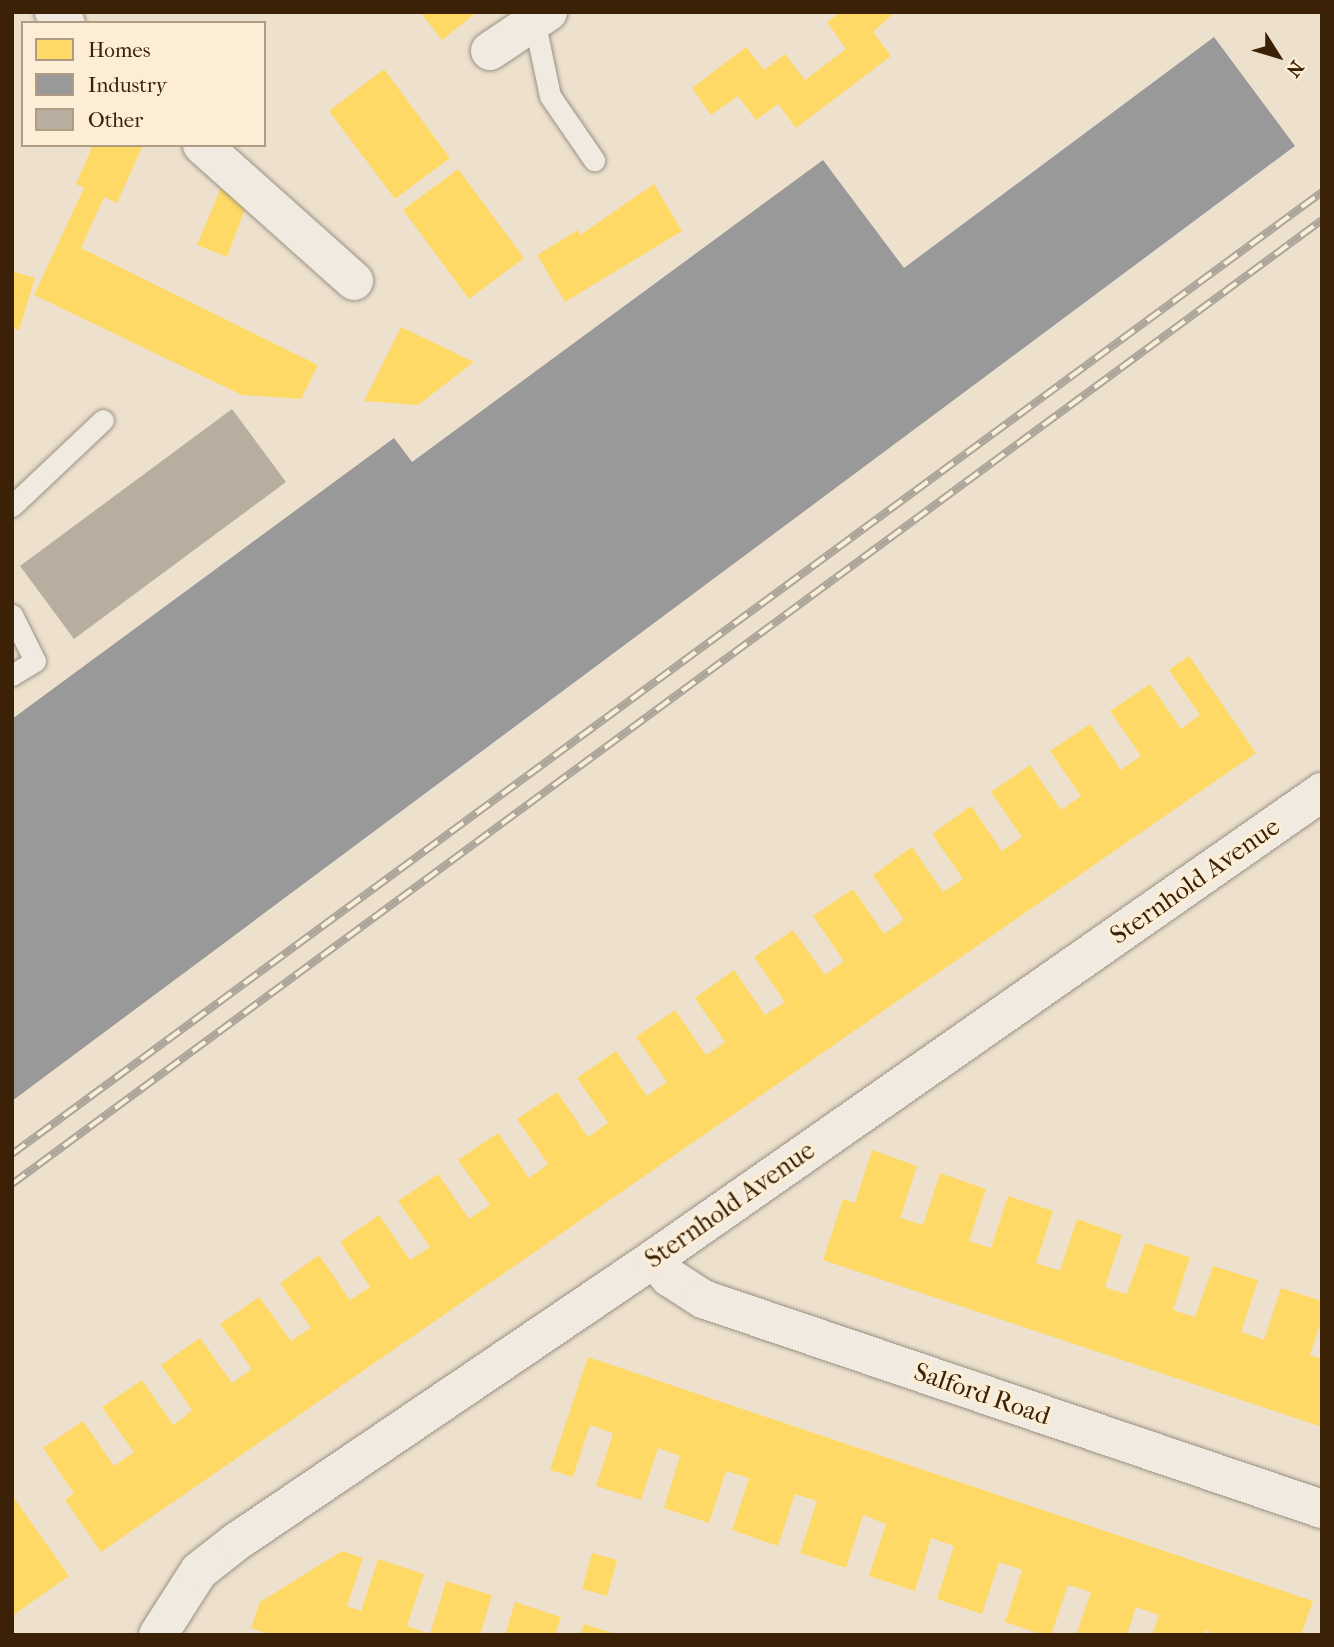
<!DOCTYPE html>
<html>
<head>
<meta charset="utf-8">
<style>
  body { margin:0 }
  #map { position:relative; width:1334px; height:1647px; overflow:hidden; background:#ede1ce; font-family:"IM FELL French Canon",serif }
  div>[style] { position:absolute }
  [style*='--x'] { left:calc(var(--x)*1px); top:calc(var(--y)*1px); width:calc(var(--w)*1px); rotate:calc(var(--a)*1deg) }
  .homes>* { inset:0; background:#ffd966 }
  .industry>* { inset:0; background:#999 }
  .building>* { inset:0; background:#b8ae9f }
  .roads { filter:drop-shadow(0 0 2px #9c9284) drop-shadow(0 0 2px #9c9284) }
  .lane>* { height:21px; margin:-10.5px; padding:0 10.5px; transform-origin:10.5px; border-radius:10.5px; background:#f0eae0 }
  .street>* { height:38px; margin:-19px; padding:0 19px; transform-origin:19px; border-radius:19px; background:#f0eae0 }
  .rail>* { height:8px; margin-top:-4px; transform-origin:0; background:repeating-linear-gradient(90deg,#fcedd7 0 16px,#aca59a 0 32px); box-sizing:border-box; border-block:2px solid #aca59a }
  span { translate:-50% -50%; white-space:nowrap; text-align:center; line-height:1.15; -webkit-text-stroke:7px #fcedd7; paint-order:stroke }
  .street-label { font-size:26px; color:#3b2206 }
  .frame { position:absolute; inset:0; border:14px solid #3b2206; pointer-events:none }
  .legend { position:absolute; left:21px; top:21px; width:245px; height:126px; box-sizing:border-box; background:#fcedd7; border:2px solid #af9c83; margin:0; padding:9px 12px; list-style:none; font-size:21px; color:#3b2206 }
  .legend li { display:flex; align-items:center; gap:14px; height:35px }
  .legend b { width:35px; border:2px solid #af9c83 }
  .north { position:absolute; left:1243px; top:21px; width:70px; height:70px; -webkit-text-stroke:5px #fcedd7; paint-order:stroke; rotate:127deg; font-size:19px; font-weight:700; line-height:28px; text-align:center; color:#3b2206 }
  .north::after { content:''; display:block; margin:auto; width:24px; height:32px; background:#3b2206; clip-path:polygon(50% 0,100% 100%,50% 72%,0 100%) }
</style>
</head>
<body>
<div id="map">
  <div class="homes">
    <div style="clip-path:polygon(420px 12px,477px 12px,442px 40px)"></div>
    <div style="clip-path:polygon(841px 12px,895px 12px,873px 32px,891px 56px,796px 128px,778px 104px,756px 120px,738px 96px,711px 115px,692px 88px,746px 47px,764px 70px,785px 54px,805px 80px,846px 49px,827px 22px)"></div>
    <div style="clip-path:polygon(384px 69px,450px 158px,395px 199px,329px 111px)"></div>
    <div style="clip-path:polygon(93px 145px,143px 145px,117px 203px,104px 197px,81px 248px,318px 365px,301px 399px,242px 395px,34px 295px,84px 188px,76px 184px)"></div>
    <div style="clip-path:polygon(458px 169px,524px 258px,469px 299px,403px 210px)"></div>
    <div style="clip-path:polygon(223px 183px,246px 206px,227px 257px,197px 245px)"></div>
    <div style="clip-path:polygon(654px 184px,682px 231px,565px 302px,537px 255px,578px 230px,580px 235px)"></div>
    <div style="clip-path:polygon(12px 271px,35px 278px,19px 330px,12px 328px)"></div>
    <div style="clip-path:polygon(401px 327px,474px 362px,418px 405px,364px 401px)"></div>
    <div style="clip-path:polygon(1189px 656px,1256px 753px,101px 1552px,65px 1500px,74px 1493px,43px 1448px,83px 1421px,114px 1466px,134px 1452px,102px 1407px,142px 1380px,173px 1425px,183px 1418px,192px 1410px,161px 1365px,200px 1338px,232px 1383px,252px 1369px,220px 1324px,259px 1297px,291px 1341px,311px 1328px,280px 1283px,319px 1255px,350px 1300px,370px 1287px,340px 1242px,379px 1215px,410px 1260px,430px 1247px,398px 1201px,438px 1174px,469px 1219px,490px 1205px,458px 1160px,498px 1133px,529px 1178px,539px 1171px,548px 1164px,517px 1119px,557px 1092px,588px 1137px,608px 1123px,577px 1078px,616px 1051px,647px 1096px,667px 1082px,636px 1037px,675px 1010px,706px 1055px,717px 1048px,725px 1042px,695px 998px,734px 970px,765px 1015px,785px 1002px,754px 957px,793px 930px,825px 975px,844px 961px,813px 916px,853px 889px,884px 934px,904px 920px,873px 875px,912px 847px,943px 892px,963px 879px,932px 834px,971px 806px,1002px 851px,1022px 837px,991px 792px,1030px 765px,1061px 810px,1081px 796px,1050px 751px,1090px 724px,1121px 770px,1141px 756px,1110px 711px,1150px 684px,1181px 729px,1200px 715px,1169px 670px)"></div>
    <div style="clip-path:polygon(872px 1150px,917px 1166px,900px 1218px,923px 1225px,940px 1173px,986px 1189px,969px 1241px,991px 1248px,1008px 1196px,1053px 1211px,1036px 1263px,1060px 1271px,1077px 1219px,1122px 1235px,1105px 1287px,1116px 1291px,1127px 1294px,1145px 1243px,1190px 1257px,1173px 1310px,1195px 1317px,1213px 1266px,1258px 1280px,1241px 1332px,1253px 1336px,1264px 1340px,1281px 1288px,1322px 1301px,1322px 1318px,1310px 1355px,1322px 1359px,1322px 1427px,823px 1260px,843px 1199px,855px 1203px)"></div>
    <div style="clip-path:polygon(588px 1357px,1313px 1601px,1301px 1635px,1215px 1635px,1205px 1630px,1203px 1635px,1152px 1635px,1159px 1615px,1136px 1607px,1127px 1635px,1076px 1635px,1091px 1592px,1068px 1585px,1051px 1635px,1044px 1635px,1005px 1622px,1022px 1570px,999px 1562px,982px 1614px,937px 1599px,954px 1546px,931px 1538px,915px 1591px,869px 1576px,886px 1524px,863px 1515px,846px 1568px,800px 1553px,817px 1501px,795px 1494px,778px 1546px,732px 1530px,749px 1478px,726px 1471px,709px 1523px,664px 1508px,680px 1456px,658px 1448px,641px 1500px,596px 1486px,613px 1433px,590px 1425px,573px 1477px,550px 1470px)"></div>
    <div style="clip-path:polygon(12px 1495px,69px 1576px,12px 1616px)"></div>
    <div style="clip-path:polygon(342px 1551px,363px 1558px,347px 1606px,361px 1611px,378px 1559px,424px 1574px,407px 1626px,430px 1634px,446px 1581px,492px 1595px,480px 1635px,271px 1635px,251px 1628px,260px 1602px)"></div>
    <div style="clip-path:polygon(592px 1553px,617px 1560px,607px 1596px,582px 1589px)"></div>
    <div style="clip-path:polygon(515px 1602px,561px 1617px,555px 1635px,505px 1635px)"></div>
    <div style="clip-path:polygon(584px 1624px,616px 1634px,616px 1635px,580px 1635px)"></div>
  </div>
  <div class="industry">
    <div style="clip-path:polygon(1214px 37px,1295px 146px,12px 1101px,12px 719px,394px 438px,412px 462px,823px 160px,904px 268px)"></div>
  </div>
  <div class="building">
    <div style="clip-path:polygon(232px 409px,286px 482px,74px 639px,20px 566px)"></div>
  </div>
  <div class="roads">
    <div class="lane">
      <div style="--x:528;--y:24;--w:18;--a:56"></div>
      <div style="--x:538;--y:39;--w:58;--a:78.1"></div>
      <div style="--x:550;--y:96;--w:78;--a:55.5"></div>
      <div style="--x:12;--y:506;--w:125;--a:-43.4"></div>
      <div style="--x:12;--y:615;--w:51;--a:63.4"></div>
      <div style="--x:35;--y:661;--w:27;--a:149"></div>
    </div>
    <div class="street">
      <div style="--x:54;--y:12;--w:16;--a:43"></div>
      <div style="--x:490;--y:51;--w:70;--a:-33.9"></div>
      <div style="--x:202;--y:145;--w:204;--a:41.8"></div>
      <div style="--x:655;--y:1258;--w:24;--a:54"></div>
      <div style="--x:669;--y:1277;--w:40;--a:32.9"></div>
      <div style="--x:703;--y:1299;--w:654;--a:18.74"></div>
      <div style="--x:158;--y:1635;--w:76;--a:-57.4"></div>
      <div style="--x:199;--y:1571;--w:47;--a:-38.1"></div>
      <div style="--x:236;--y:1542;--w:506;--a:-34.13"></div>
      <div style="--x:655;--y:1258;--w:814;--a:-34.94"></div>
    </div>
  </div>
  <div class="rail">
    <div style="--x:12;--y:1154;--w:1625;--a:-36.29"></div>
    <div style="--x:12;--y:1184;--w:1626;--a:-36.35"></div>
  </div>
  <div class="street-label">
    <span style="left:1195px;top:881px;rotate:-35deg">Sternhold Avenue</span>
    <span style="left:730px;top:1205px;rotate:-35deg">Sternhold Avenue</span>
    <span style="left:982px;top:1394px;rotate:19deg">Salford Road</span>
  </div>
  <div class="frame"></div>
  <ul class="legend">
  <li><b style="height:19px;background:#ffd966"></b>Homes</li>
  <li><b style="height:19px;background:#999"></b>Industry</li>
  <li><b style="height:19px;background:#b8ae9f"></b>Other</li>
  </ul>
  <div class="north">N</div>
</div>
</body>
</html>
